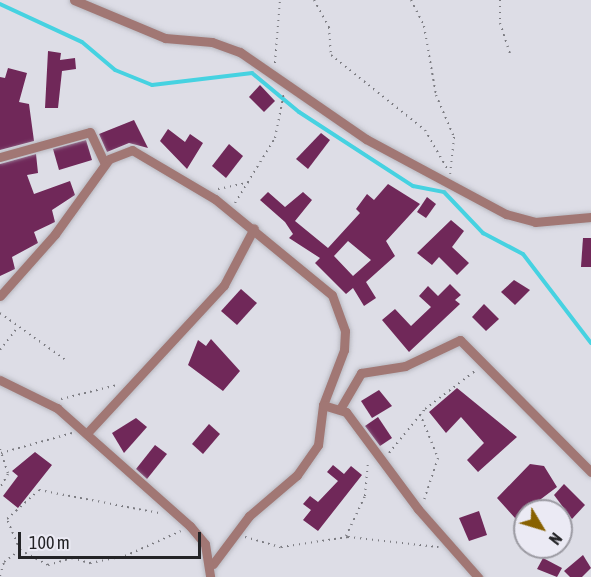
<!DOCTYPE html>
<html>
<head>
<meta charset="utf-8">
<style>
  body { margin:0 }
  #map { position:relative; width:591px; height:577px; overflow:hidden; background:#dddde6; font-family:"Asap Condensed",sans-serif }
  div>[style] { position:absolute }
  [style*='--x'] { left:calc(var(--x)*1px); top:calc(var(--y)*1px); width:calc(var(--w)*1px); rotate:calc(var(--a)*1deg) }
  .stream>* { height:4px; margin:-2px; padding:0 2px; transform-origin:2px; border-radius:2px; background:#46d2e1 }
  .building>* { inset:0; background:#702859 }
  .path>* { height:2px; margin-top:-1px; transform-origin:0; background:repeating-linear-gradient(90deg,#7c7c82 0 1.5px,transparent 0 6px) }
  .roads { filter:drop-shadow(0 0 2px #b8b8c0) drop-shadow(0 0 2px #b8b8c0) }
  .minor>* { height:9px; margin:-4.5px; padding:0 4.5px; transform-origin:4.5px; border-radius:4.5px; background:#a17774 }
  span { translate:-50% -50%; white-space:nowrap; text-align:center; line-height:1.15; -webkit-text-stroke:6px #ebeaf4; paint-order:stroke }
  .north { position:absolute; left:513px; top:499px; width:60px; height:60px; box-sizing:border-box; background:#ebeaf4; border:2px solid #9b9aa2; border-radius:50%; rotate:128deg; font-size:16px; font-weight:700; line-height:24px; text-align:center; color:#232326 }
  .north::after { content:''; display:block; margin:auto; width:21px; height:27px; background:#886100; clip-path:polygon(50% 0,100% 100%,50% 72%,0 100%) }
  .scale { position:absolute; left:18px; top:532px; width:183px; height:27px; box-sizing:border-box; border:3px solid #232326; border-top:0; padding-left:8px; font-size:18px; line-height:21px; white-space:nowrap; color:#232326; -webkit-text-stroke:4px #ebeaf4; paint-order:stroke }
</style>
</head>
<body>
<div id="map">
  <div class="stream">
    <div style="--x:0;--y:4;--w:90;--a:24.9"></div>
    <div style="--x:82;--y:42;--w:43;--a:40.3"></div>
    <div style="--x:115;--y:70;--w:40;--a:22"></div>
    <div style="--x:152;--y:85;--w:101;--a:-6.8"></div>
    <div style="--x:252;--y:73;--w:61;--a:39.7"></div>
    <div style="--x:299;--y:112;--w:136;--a:33"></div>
    <div style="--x:413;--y:186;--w:32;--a:11"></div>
    <div style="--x:444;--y:192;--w:57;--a:46.4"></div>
    <div style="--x:483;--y:233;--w:45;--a:27.7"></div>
    <div style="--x:523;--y:254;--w:112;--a:52.6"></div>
  </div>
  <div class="building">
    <div style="clip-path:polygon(48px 51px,61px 53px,60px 60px,75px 58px,76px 69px,62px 71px,58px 108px,45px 108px)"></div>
    <div style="clip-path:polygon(8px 68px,27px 73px,19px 102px,29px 104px,34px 141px,0 150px,0 77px,5px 78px)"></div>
    <div style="clip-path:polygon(260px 85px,275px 101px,264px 112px,249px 97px)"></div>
    <div style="clip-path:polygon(134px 120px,148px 148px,129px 143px,107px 152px,99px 134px)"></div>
    <div style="clip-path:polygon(168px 129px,185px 142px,190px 134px,203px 143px,187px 169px,160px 141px)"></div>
    <div style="clip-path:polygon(321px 133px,330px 140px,308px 169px,296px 159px)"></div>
    <div style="clip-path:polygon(86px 140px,92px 160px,59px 170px,53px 149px)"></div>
    <div style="clip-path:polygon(229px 144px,243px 156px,226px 178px,212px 166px)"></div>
    <div style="clip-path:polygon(36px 154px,38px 173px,27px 175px,34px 194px,70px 181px,75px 195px,52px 210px,55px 222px,34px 232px,38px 243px,12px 257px,15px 269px,0 276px,0 164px)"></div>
    <div style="clip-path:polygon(evenodd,388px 184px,420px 204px,386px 241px,395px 256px,366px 282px,376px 298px,364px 306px,353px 288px,346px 294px,315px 263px,320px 258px,289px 238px,293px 234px,285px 222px,260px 200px,268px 192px,285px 207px,303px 192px,312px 200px,295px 221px,328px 248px,360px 213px,356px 209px,367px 194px,374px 200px,388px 184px,348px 241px,371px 260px,353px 276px,334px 256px,348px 241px)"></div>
    <div style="clip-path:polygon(427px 197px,436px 204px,426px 218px,417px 212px)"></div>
    <div style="clip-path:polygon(451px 220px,464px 231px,452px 247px,469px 263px,457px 275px,439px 257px,432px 265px,417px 253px)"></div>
    <div style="clip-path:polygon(583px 238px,591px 238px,591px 267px,581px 267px)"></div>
    <div style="clip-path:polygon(514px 280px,530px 290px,515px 305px,501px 292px)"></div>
    <div style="clip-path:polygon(450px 284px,461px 295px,455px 300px,460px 304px,409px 352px,382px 320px,395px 309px,411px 326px,431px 307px,419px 296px,428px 286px,438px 296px)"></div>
    <div style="clip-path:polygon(241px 289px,257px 303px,237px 325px,221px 311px)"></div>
    <div style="clip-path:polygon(484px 304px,499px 319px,486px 331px,472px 317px)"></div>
    <div style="clip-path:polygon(211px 339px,240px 371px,223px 391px,188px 365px,198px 340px,206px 346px)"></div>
    <div style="clip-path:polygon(457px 388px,517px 437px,478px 472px,467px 460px,484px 443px,461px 417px,446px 433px,429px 412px)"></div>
    <div style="clip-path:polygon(379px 390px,392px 406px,372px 418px,361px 401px)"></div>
    <div style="clip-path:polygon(378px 417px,392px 438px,380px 446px,365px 426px)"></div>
    <div style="clip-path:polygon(136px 418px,147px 427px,124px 453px,112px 433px)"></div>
    <div style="clip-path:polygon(209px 424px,220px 434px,203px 454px,192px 444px)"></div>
    <div style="clip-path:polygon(155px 445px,167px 454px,147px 479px,136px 469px)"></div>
    <div style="clip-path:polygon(35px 452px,52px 465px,18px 508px,3px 496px,18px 476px,12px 471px)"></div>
    <div style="clip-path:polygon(530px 464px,544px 466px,557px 487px,525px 511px,525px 529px,497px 498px)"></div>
    <div style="clip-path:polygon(333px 465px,344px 474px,351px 466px,362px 475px,318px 531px,303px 520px,311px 510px,303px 504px,310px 496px,318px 502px,338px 481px,327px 472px)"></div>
    <div style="clip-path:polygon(564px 484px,585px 505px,572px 519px,554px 495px)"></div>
    <div style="clip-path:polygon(479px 511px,487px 535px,469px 541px,459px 518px)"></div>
    <div style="clip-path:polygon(583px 555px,591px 568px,582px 577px,570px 577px,564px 571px)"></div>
    <div style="clip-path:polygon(543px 558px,562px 568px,557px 577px,537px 569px)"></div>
  </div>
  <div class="path">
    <div style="--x:314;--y:0;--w:31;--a:61"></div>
    <div style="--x:329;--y:27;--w:28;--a:86"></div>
    <div style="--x:331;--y:55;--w:120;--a:38.6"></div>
    <div style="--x:425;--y:130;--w:46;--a:60.1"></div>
    <div style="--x:411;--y:0;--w:29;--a:63"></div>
    <div style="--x:424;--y:26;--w:70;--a:80.1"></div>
    <div style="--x:436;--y:95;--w:46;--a:66.8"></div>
    <div style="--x:454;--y:137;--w:37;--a:96"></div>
    <div style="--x:500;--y:0;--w:23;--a:90"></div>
    <div style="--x:500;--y:23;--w:32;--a:72"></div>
    <div style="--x:275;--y:63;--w:63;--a:-85.5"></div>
    <div style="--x:218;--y:189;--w:33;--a:-12"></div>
    <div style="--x:235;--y:203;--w:76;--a:-58.4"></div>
    <div style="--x:275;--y:138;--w:46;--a:-78.7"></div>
    <div style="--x:0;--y:313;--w:82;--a:35.6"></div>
    <div style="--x:0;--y:350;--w:28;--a:-52"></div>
    <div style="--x:61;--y:399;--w:58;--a:-14"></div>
    <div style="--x:420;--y:414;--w:48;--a:67.8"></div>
    <div style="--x:438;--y:458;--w:44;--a:108.4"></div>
    <div style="--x:0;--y:449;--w:26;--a:72"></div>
    <div style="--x:8;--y:474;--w:16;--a:120"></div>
    <div style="--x:1;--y:453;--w:74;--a:-15.7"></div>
    <div style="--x:389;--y:453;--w:57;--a:-50.7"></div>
    <div style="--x:425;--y:409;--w:63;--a:-37.2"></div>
    <div style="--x:346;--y:536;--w:44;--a:-64.6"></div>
    <div style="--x:365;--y:496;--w:36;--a:-85"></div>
    <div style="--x:245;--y:537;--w:37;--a:16"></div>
    <div style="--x:281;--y:547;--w:68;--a:-8.5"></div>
    <div style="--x:348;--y:537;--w:91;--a:6.3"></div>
    <div style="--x:20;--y:550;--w:32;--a:28"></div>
    <div style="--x:48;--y:565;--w:25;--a:-16"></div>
    <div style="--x:72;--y:558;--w:19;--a:16"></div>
    <div style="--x:90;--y:563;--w:36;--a:-11"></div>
    <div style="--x:125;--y:556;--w:61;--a:-24.1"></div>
    <div style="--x:0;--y:576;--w:15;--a:-74"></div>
    <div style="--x:4;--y:562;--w:20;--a:-37"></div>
    <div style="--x:20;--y:550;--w:34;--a:-113"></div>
    <div style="--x:7;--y:519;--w:43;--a:-42.2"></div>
    <div style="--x:39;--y:490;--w:122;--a:10.9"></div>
  </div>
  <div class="roads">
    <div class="minor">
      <div style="--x:74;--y:0;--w:99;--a:22.7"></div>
      <div style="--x:165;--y:38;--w:47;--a:4.9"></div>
      <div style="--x:212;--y:42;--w:30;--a:20"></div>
      <div style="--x:240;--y:52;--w:153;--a:34.6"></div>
      <div style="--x:366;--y:139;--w:159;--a:28.2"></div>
      <div style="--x:506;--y:214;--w:30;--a:15"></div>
      <div style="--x:535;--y:222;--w:56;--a:-5.1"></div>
      <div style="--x:0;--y:157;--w:93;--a:-15.5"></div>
      <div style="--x:90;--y:132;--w:35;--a:65"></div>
      <div style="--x:0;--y:296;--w:83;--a:-48.4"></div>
      <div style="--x:55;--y:234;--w:92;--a:-54.2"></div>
      <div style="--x:109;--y:159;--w:25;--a:-21"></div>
      <div style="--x:132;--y:150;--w:96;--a:30.6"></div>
      <div style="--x:215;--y:199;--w:151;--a:39.4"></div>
      <div style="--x:332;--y:295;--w:38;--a:70"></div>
      <div style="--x:345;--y:331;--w:19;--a:93"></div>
      <div style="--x:344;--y:350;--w:59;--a:110.9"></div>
      <div style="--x:323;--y:405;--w:40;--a:97.1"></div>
      <div style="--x:318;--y:445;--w:37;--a:125"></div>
      <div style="--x:297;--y:475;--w:63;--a:139.5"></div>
      <div style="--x:249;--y:516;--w:60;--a:126.9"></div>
      <div style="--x:0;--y:380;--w:64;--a:26.2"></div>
      <div style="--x:57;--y:408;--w:178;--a:41.6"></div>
      <div style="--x:190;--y:526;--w:23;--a:50"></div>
      <div style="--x:205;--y:544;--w:33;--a:81"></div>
      <div style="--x:323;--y:405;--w:24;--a:17"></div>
      <div style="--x:346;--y:412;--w:121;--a:53.4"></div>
      <div style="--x:418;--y:509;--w:91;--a:48.6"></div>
      <div style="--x:340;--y:409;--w:42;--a:-59.7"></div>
      <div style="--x:361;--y:373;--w:45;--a:-9"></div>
      <div style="--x:405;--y:366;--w:61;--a:-25.3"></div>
      <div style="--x:460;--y:340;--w:186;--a:45.2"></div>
      <div style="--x:88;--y:432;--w:200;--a:-47.2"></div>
      <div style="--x:224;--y:285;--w:64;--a:-62.2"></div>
    </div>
  </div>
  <div class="north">N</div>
  <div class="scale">100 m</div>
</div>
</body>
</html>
